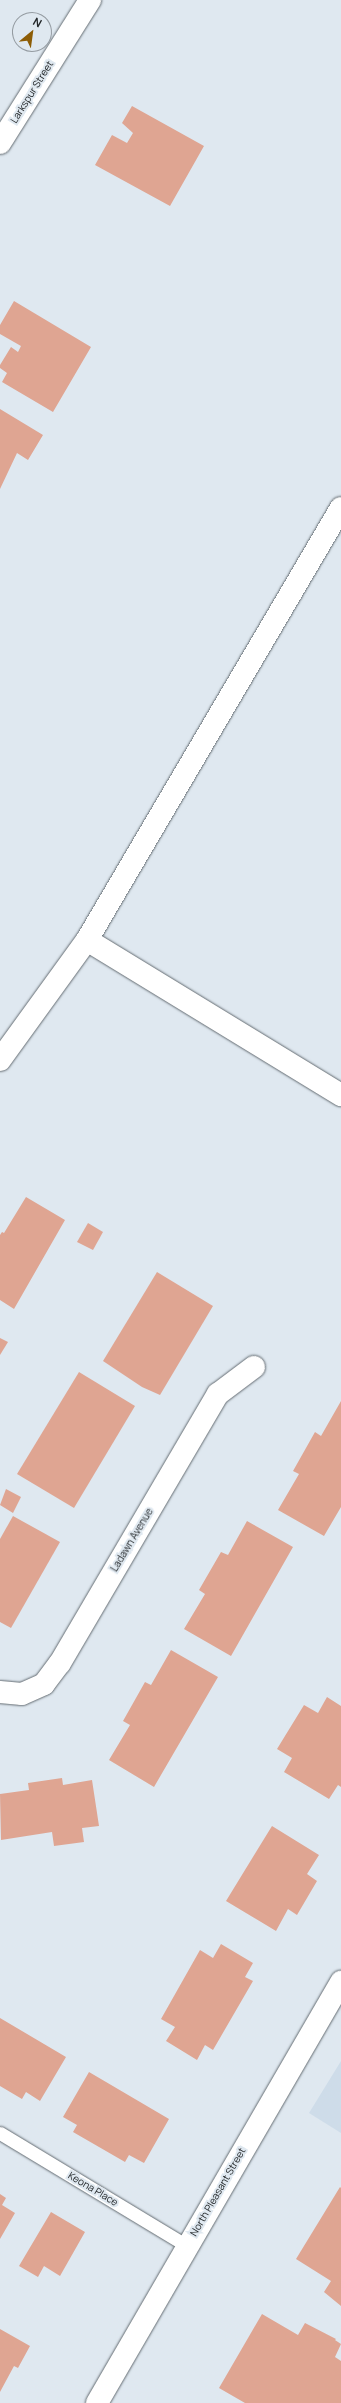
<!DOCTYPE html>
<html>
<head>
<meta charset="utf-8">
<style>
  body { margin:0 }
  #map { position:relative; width:341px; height:2403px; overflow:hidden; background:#dfe8f0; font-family:Manrope,sans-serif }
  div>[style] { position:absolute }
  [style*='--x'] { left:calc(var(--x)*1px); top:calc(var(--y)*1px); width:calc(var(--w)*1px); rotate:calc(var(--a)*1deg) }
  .built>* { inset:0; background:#cedce9 }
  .building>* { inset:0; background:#dfa592 }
  .roads { filter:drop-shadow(0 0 1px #646c72) drop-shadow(0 0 1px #646c72) }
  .lane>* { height:13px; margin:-6.5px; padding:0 6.5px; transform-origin:6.5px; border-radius:6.5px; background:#fff }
  .street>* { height:22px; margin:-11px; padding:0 11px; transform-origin:11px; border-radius:11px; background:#fff }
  span { translate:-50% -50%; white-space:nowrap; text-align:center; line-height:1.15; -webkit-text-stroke:4px #dfe8f0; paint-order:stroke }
  .street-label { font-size:10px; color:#24282a }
  .north { position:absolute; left:12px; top:12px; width:40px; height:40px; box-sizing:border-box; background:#dfe8f0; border:1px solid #949ba1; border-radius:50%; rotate:29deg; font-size:11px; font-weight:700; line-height:16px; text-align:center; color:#24282a }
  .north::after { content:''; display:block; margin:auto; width:14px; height:18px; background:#8d5d06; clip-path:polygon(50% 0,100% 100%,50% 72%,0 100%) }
</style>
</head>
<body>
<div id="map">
  <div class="built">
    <div style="clip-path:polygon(341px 2061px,341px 2133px,309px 2113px)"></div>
  </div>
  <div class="building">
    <div style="clip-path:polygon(132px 106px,204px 146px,170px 206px,95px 165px,112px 135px,127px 143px,133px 133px,122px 123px)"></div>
    <div style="clip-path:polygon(14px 301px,91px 347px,53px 412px,2px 382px,7px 373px,0 368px,0 365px,11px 347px,18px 352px,21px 346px,0 334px,0 325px)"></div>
    <div style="clip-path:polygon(0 409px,43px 435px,28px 460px,17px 453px,0 489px)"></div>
    <div style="clip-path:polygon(26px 1197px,65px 1220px,14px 1309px,0 1300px,0 1235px,2px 1232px,4px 1233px)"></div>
    <div style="clip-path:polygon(88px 1223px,103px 1232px,93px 1250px,77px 1242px)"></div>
    <div style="clip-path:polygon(157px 1272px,213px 1306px,160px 1395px,142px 1387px,103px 1361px)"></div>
    <div style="clip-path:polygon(0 1338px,8px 1342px,0 1355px)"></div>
    <div style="clip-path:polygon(79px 1372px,135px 1406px,74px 1508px,17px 1474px)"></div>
    <div style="clip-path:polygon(341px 1401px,341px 1507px,324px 1536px,278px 1510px,299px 1474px,293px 1471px,315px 1432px,321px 1436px)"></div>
    <div style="clip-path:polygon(6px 1489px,21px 1497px,13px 1513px,0 1505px)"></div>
    <div style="clip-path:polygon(13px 1516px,60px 1542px,11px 1628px,0 1622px,0 1539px)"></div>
    <div style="clip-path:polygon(247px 1521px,293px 1547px,231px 1656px,184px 1629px,205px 1594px,199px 1590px,221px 1552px,228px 1555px)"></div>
    <div style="clip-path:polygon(171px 1650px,218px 1677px,154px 1787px,109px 1760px,130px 1725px,123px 1721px,145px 1682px,151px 1685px)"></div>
    <div style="clip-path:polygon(327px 1697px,341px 1706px,341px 1787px,338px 1785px,329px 1799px,284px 1772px,292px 1758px,277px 1749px,304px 1705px,318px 1713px)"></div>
    <div style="clip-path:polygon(62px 1778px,63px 1785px,92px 1780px,99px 1826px,82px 1828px,84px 1842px,54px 1846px,52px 1832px,1px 1840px,0 1794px,29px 1790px,28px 1783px)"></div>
    <div style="clip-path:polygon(272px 1826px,319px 1855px,307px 1874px,317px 1881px,297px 1915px,288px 1909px,276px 1931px,226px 1901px)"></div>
    <div style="clip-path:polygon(221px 1944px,253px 1963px,245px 1977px,253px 1981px,213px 2050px,205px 2045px,197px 2060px,166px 2041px,175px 2027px,161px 2019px,200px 1950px,213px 1958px)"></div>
    <div style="clip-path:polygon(0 2018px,66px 2057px,40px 2101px,26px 2092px,22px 2099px,0 2086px)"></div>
    <div style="clip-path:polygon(89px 2072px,169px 2119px,144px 2163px,129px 2155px,125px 2162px,73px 2132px,77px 2125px,63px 2117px)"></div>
    <div style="clip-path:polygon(340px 2187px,341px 2188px,341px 2306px,324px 2292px,331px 2281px,296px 2259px)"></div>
    <div style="clip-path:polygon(0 2194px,6px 2198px,2px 2205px,15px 2213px,0 2239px)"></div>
    <div style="clip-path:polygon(51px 2212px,85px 2232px,60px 2276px,44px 2266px,38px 2277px,19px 2266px)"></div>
    <div style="clip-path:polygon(262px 2314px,298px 2335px,305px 2323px,336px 2339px,335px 2340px,341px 2344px,335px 2357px,341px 2361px,341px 2403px,245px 2403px,219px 2388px)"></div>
    <div style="clip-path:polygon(0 2329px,30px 2346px,18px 2368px,14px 2366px,0 2392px)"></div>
  </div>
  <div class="roads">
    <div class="lane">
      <div style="--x:0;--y:2133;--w:217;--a:31.1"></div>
    </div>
    <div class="street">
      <div style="--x:0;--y:143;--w:169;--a:-57.8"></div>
      <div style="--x:87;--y:940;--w:298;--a:31.4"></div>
      <div style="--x:0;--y:1060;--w:148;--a:-54.1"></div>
      <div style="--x:87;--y:940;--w:501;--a:-59.55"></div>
      <div style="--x:0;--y:1692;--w:22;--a:5"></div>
      <div style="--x:22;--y:1694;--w:24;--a:-24"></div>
      <div style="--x:44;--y:1684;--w:26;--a:-53"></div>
      <div style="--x:60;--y:1663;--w:312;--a:-59.6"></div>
      <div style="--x:218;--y:1394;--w:45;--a:-36.9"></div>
      <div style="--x:97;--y:2403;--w:487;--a:-59.9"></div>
    </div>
  </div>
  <div class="street-label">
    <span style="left:32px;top:92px;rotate:-58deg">Larkspur Street</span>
    <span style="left:132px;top:1540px;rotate:-59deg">Ladawn Avenue</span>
    <span style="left:93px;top:2189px;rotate:31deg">Keona Place</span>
    <span style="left:218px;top:2192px;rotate:-60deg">North Pleasant Street</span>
  </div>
  <div class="north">N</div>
</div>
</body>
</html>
